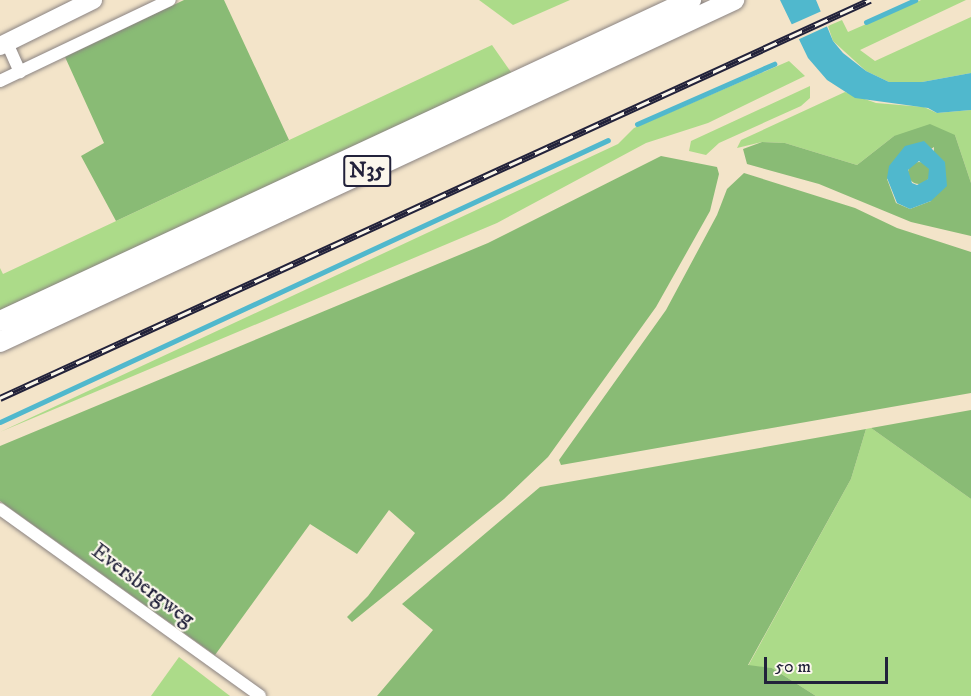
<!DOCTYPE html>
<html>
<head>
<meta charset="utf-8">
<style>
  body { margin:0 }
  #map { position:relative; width:971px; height:696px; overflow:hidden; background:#f3e4c9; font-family:"IM FELL DW Pica",serif }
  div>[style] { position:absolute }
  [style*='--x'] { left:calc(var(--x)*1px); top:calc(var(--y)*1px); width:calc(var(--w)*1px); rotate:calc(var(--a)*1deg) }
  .green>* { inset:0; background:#acdb89 }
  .forest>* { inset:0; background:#89bb75 }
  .round { border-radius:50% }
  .water>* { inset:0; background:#50b8cd }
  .pier>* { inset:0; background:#f3e4c9 }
  .stream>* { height:5px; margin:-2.5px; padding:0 2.5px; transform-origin:2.5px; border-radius:2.5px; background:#50b8cd }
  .roads { filter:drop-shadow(0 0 2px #8a8382) drop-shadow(0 0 2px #8a8382) }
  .street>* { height:12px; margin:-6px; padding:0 6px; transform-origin:6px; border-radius:6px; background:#fff }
  .secondary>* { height:18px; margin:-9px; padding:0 9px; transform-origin:9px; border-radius:9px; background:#fff }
  .primary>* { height:20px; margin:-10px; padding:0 10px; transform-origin:10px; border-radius:10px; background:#fff }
  .rail>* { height:7px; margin-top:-3.5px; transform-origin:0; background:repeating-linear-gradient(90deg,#fbf7ec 0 14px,#22223b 0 28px); box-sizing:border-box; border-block:2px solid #22223b }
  span { translate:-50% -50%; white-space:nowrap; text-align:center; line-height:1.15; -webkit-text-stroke:4.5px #fbf7ec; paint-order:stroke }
  .shield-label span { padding:2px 4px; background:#fbf7ec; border:2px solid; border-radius:4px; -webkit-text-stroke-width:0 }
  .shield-label { font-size:21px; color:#22223b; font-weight:700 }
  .street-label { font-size:22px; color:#22223b }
  .scale { position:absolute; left:764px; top:657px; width:124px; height:27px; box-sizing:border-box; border:3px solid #22223b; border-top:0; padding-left:8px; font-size:18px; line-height:21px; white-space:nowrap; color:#22223b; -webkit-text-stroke:4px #fbf7ec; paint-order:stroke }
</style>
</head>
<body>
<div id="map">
  <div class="green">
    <div style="clip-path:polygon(479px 0,570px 0,513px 25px)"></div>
    <div style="clip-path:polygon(921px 0,966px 0,860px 50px,875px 61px,971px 17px,971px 73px,922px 82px,889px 82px,866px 71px,833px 41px,828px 26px,842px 20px,848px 32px)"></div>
    <div style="clip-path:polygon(492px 45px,513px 75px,0 310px,0 268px,3px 274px)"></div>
    <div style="clip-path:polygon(789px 61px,805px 76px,708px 123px,646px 143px,497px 223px,0 432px,618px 144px,634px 128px)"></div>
    <div style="clip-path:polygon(810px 86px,810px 98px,801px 106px,719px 143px,706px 155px,689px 151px,691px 141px)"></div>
    <div style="clip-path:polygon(845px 92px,876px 103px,924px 107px,937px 113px,971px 110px,971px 183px,955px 135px,894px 136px,857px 165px,785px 143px,762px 142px,737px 148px,741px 140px)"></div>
    <div style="clip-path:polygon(871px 428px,971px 499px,971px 696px,816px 696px,772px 668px,748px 666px,851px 479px,866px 429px)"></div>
    <div style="clip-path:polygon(179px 657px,230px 696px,151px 696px)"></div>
  </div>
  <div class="forest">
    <div style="clip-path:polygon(184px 0,224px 0,289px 140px,116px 221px,81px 156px,104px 143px,65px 57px)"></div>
    <div style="clip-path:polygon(evenodd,930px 124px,955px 135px,971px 183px,971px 236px,911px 222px,819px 184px,747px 164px,743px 149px,762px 142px,785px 143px,857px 165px,894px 136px,930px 124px,934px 147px,931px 201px,910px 209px,896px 203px,887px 179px,934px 147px)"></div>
    <div style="clip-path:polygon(661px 156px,717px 167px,719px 174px,710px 211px,656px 307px,548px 457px,504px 499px,352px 622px,347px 617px,368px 596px,415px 533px,389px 510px,357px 554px,310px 524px,215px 655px,0 501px,0 446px,488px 243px)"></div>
    <div class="round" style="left:908px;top:162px;width:22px;height:22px"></div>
    <div style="clip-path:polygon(744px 173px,855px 208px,897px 228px,971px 252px,971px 393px,561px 465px,559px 460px,666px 310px,717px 215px,727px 189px)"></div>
    <div style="clip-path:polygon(971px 410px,971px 499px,871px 428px)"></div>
    <div style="clip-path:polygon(866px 429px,851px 479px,748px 665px,772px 668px,816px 696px,377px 696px,433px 630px,402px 604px,540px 487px)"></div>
  </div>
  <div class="water">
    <div style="clip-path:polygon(780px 0,816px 0,833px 41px,843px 53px,866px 71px,889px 82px,922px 82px,971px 73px,971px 110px,937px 113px,928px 108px,855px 98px,827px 80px,808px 58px)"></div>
    <div style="clip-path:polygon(evenodd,924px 141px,945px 162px,947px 186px,931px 201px,910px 209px,897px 203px,887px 178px,889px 166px,905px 146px,924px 141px,919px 161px,929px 169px,928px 179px,917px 185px,912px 183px,908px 170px,919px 161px)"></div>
  </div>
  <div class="pier">
    <div style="clip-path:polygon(824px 10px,830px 25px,795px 41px,788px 26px)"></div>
  </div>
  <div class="stream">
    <div style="--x:866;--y:22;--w:54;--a:-24.2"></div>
    <div style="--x:637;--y:124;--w:150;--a:-23.7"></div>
    <div style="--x:0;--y:422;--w:670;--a:-24.88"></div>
  </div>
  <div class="roads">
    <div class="street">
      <div style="--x:7;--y:43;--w:32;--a:66"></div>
      <div style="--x:0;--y:81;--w:188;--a:-25.5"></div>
      <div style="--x:0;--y:509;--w:320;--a:35.7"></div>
    </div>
    <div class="secondary">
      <div style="--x:0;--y:46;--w:104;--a:-26.3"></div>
    </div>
    <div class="primary">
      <div style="--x:0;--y:321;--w:762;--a:-24.92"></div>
      <div style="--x:0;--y:342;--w:810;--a:-24.98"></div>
    </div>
  </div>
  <div class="rail">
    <div style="--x:0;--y:398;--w:957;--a:-24.58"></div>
  </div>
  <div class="shield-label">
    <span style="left:367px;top:171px">N35</span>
  </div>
  <div class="street-label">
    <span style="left:143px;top:585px;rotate:37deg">Eversbergweg</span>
  </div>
  <div class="scale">50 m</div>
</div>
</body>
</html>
